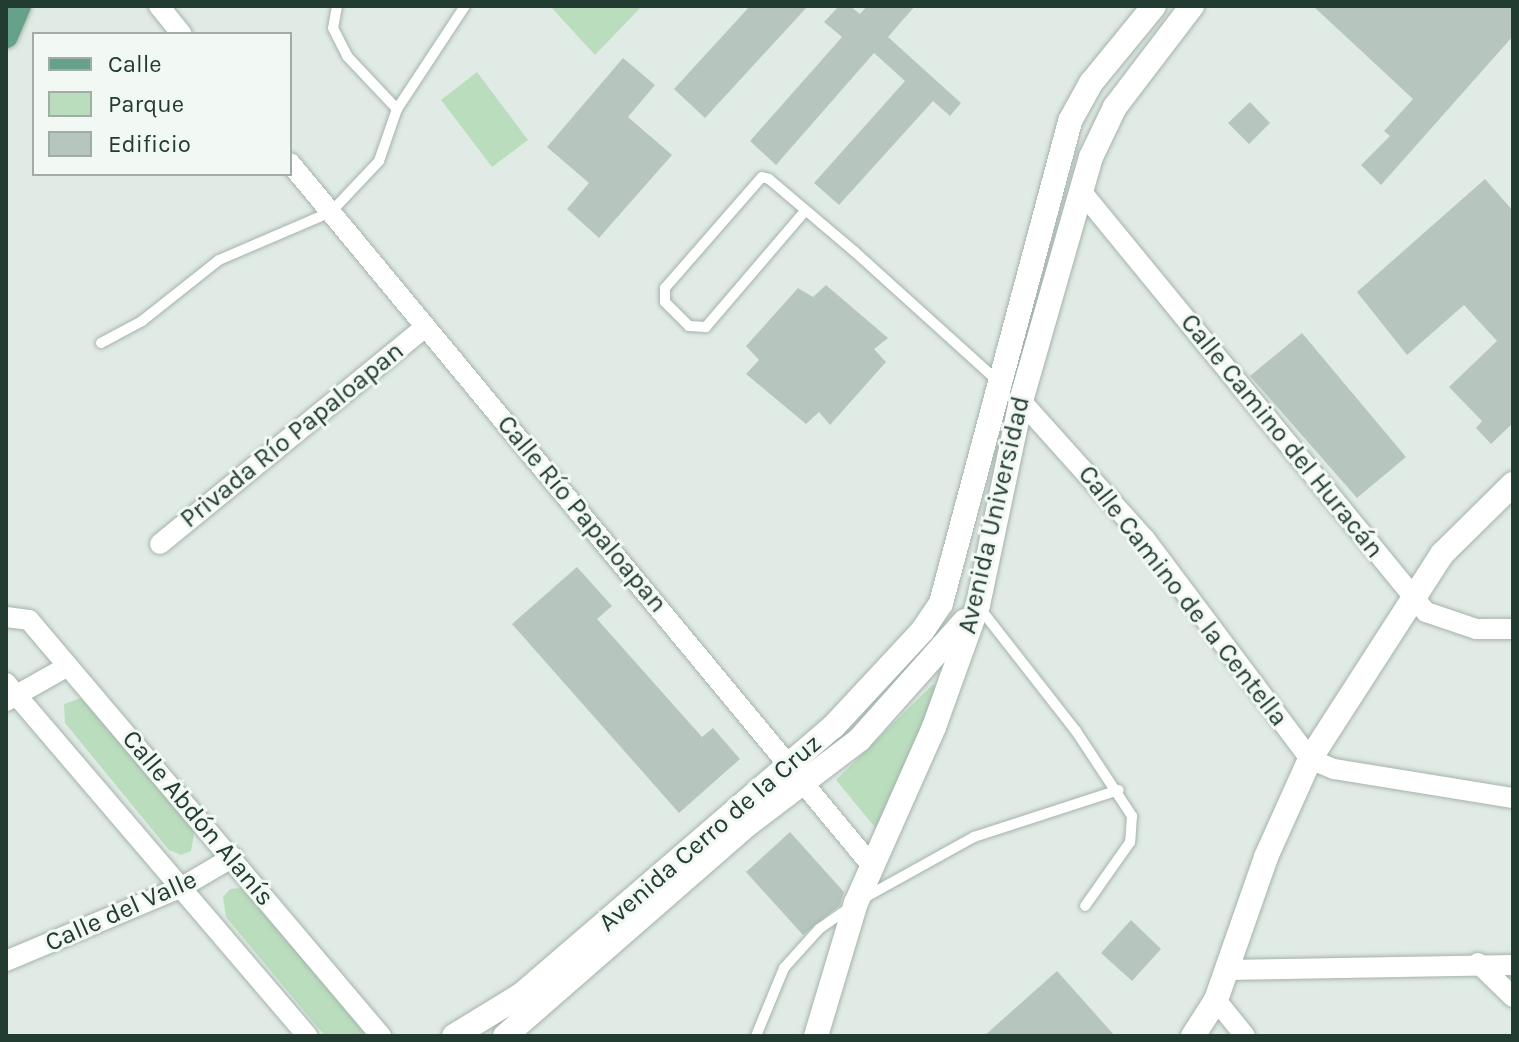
<!DOCTYPE html>
<html>
<head>
<meta charset="utf-8">
<style>
  body { margin:0 }
  #map { position:relative; width:1519px; height:1042px; overflow:hidden; background:#e1ebe5; font-family:Karla,sans-serif }
  div>[style] { position:absolute }
  [style*='--x'] { left:calc(var(--x)*1px); top:calc(var(--y)*1px); width:calc(var(--w)*1px); rotate:calc(var(--a)*1deg) }
  .green>* { inset:0; background:#baddbe }
  .building>* { inset:0; background:#b6c6be }
  .roads { filter:drop-shadow(0 0 2px #a4b3ab) drop-shadow(0 0 2px #a4b3ab) }
  .lane>* { height:10px; margin:-5px; padding:0 5px; transform-origin:5px; border-radius:5px; background:#fff }
  .street>* { height:20px; margin:-10px; padding:0 10px; transform-origin:10px; border-radius:10px; background:#fff }
  .secondary>* { height:24px; margin:-12px; padding:0 12px; transform-origin:12px; border-radius:12px; background:#fff }
  .primary>* { height:24px; margin:-12px; padding:0 12px; transform-origin:12px; border-radius:12px; background:#66a189 }
  span { translate:-50% -50%; white-space:nowrap; text-align:center; line-height:1.15; -webkit-text-stroke:6px #f2f8f4; paint-order:stroke }
  .street-label { font-size:26px; color:#223c31 }
  .frame { position:absolute; inset:0; border:8px solid #223c31; pointer-events:none }
  .legend { position:absolute; left:32px; top:32px; width:260px; height:144px; box-sizing:border-box; background:#f2f8f4; border:2px solid #9fada6; margin:0; padding:10px 14px; list-style:none; font-size:24px; color:#223c31 }
  .legend li { display:flex; align-items:center; gap:16px; height:40px }
  .legend b { width:40px; border:2px solid #9fada6 }
</style>
</head>
<body>
<div id="map">
  <div class="green">
    <div style="clip-path:polygon(550px 6px,642px 6px,595px 55px)"></div>
    <div style="clip-path:polygon(477px 72px,528px 140px,492px 167px,441px 100px)"></div>
    <div style="clip-path:polygon(933px 684px,937px 687px,883px 830px,878px 831px,836px 780px)"></div>
    <div style="clip-path:polygon(81px 698px,195px 828px,191px 851px,181px 855px,169px 850px,65px 723px,64px 704px)"></div>
    <div style="clip-path:polygon(242px 888px,361px 1027px,365px 1036px,325px 1036px,226px 917px,223px 897px,230px 889px)"></div>
  </div>
  <div class="building">
    <div style="clip-path:polygon(750px 6px,808px 6px,705px 118px,674px 89px)"></div>
    <div style="clip-path:polygon(839px 6px,850px 6px,860px 14px,867px 6px,915px 6px,888px 37px,961px 103px,950px 116px,933px 101px,839px 205px,814px 183px,905px 81px,874px 53px,776px 165px,750px 141px,842px 37px,824px 22px)"></div>
    <div style="clip-path:polygon(1313px 6px,1513px 6px,1513px 36px,1381px 185px,1361px 165px,1390px 136px,1384px 131px,1413px 99px)"></div>
    <div style="clip-path:polygon(623px 58px,655px 85px,628px 117px,672px 155px,599px 238px,567px 209px,589px 183px,547px 147px)"></div>
    <div style="clip-path:polygon(1250px 102px,1270px 123px,1249px 144px,1228px 123px)"></div>
    <div style="clip-path:polygon(1485px 179px,1513px 211px,1513px 423px,1491px 444px,1476px 428px,1482px 421px,1449px 387px,1497px 341px,1464px 305px,1407px 355px,1357px 292px)"></div>
    <div style="clip-path:polygon(826px 285px,888px 338px,874px 349px,886px 362px,830px 425px,819px 412px,806px 424px,746px 374px,759px 360px,746px 346px,798px 288px,813px 297px)"></div>
    <div style="clip-path:polygon(1302px 333px,1406px 457px,1357px 498px,1250px 376px)"></div>
    <div style="clip-path:polygon(577px 567px,612px 606px,597px 619px,702px 737px,713px 728px,740px 759px,679px 813px,512px 624px)"></div>
    <div style="clip-path:polygon(790px 832px,844px 892px,840px 905px,803px 935px,746px 872px)"></div>
    <div style="clip-path:polygon(1131px 920px,1161px 949px,1132px 981px,1101px 953px)"></div>
    <div style="clip-path:polygon(1057px 971px,1115px 1036px,984px 1036px)"></div>
  </div>
  <div class="roads">
    <div class="lane">
      <div style="--x:337;--y:6;--w:22;--a:100"></div>
      <div style="--x:333;--y:28;--w:31;--a:63"></div>
      <div style="--x:347;--y:56;--w:73;--a:46.7"></div>
      <div style="--x:805;--y:211;--w:153;--a:130.5"></div>
      <div style="--x:706;--y:327;--w:17;--a:-177"></div>
      <div style="--x:689;--y:326;--w:34;--a:-135"></div>
      <div style="--x:665;--y:302;--w:14;--a:-90"></div>
      <div style="--x:665;--y:288;--w:147;--a:-48.9"></div>
      <div style="--x:762;--y:177;--w:7;--a:16"></div>
      <div style="--x:769;--y:179;--w:113;--a:40.3"></div>
      <div style="--x:855;--y:252;--w:193;--a:42.1"></div>
      <div style="--x:101;--y:343;--w:47;--a:-28.2"></div>
      <div style="--x:142;--y:321;--w:98;--a:-38.4"></div>
      <div style="--x:219;--y:260;--w:122;--a:-23.2"></div>
      <div style="--x:331;--y:212;--w:70;--a:-46.7"></div>
      <div style="--x:379;--y:161;--w:55;--a:-70.9"></div>
      <div style="--x:397;--y:109;--w:123;--a:-56.6"></div>
      <div style="--x:979;--y:607;--w:157;--a:52"></div>
      <div style="--x:1076;--y:731;--w:102;--a:56.6"></div>
      <div style="--x:1132;--y:816;--w:26;--a:94"></div>
      <div style="--x:1130;--y:842;--w:78;--a:125.1"></div>
      <div style="--x:864;--y:898;--w:126;--a:-29"></div>
      <div style="--x:974;--y:837;--w:152;--a:-18"></div>
      <div style="--x:756;--y:1036;--w:74;--a:-67.6"></div>
      <div style="--x:784;--y:968;--w:52;--a:-48.1"></div>
      <div style="--x:819;--y:929;--w:39;--a:-35"></div>
    </div>
    <div class="street">
      <div style="--x:159;--y:6;--w:36;--a:51"></div>
      <div style="--x:290;--y:163;--w:913;--a:50.38"></div>
      <div style="--x:1081;--y:191;--w:544;--a:50.67"></div>
      <div style="--x:1426;--y:612;--w:53;--a:18.8"></div>
      <div style="--x:1476;--y:629;--w:37;--a:0"></div>
      <div style="--x:1021;--y:401;--w:186;--a:48.1"></div>
      <div style="--x:1145;--y:539;--w:275;--a:53.1"></div>
      <div style="--x:1310;--y:759;--w:26;--a:23"></div>
      <div style="--x:1334;--y:769;--w:181;--a:9.2"></div>
      <div style="--x:160;--y:544;--w:343;--a:-39.3"></div>
      <div style="--x:6;--y:617;--w:23;--a:7"></div>
      <div style="--x:29;--y:620;--w:545;--a:49.76"></div>
      <div style="--x:6;--y:683;--w:464;--a:49.5"></div>
      <div style="--x:6;--y:701;--w:71;--a:-29.4"></div>
      <div style="--x:6;--y:961;--w:191;--a:-22.8"></div>
      <div style="--x:182;--y:887;--w:59;--a:-30.5"></div>
      <div style="--x:1478;--y:963;--w:49;--a:44.2"></div>
      <div style="--x:1227;--y:970;--w:286;--a:-1"></div>
      <div style="--x:1216;--y:1000;--w:46;--a:51.1"></div>
    </div>
    <div class="secondary">
      <div style="--x:454;--y:1036;--w:79;--a:-31.5"></div>
      <div style="--x:521;--y:995;--w:411;--a:-40.7"></div>
      <div style="--x:833;--y:727;--w:132;--a:-47.1"></div>
      <div style="--x:923;--y:630;--w:32;--a:-56"></div>
      <div style="--x:941;--y:603;--w:499;--a:-75"></div>
      <div style="--x:1070;--y:121;--w:43;--a:-61.1"></div>
      <div style="--x:1091;--y:83;--w:99;--a:-50.7"></div>
      <div style="--x:505;--y:1036;--w:321;--a:-41.1"></div>
      <div style="--x:747;--y:825;--w:141;--a:-37.2"></div>
      <div style="--x:859;--y:740;--w:159;--a:-48.3"></div>
      <div style="--x:816;--y:1036;--w:139;--a:-73.3"></div>
      <div style="--x:856;--y:903;--w:193;--a:-66.1"></div>
      <div style="--x:934;--y:727;--w:130;--a:-70.2"></div>
      <div style="--x:978;--y:605;--w:208;--a:-78.1"></div>
      <div style="--x:1021;--y:401;--w:254;--a:-74"></div>
      <div style="--x:1091;--y:157;--w:55;--a:-64.4"></div>
      <div style="--x:1115;--y:107;--w:127;--a:-52.7"></div>
      <div style="--x:1193;--y:1036;--w:43;--a:-57.4"></div>
      <div style="--x:1216;--y:1000;--w:151;--a:-70.7"></div>
      <div style="--x:1266;--y:857;--w:107;--a:-65.8"></div>
      <div style="--x:1310;--y:759;--w:244;--a:-57.2"></div>
      <div style="--x:1442;--y:554;--w:100;--a:-44.6"></div>
    </div>
    <div class="primary">
      <div style="--x:6;--y:36;--w:33;--a:-67"></div>
    </div>
  </div>
  <div class="street-label">
    <span style="left:292px;top:435px;rotate:-39deg">Privada Río Papaloapan</span>
    <span style="left:1282px;top:436px;rotate:51deg">Calle Camino del Huracán</span>
    <span style="left:582px;top:514px;rotate:50deg">Calle Río Papaloapan</span>
    <span style="left:994px;top:515px;rotate:-77deg">Avenida Universidad</span>
    <span style="left:1183px;top:596px;rotate:52deg">Calle Camino de la Centella</span>
    <span style="left:198px;top:818px;rotate:50deg">Calle Abdón Alanís</span>
    <span style="left:710px;top:833px;rotate:-41deg">Avenida Cerro de la Cruz</span>
    <span style="left:121px;top:911px;rotate:-24deg">Calle del Valle</span>
  </div>
  <div class="frame"></div>
  <ul class="legend">
  <li><b style="height:10px;background:#66a189"></b>Calle</li>
  <li><b style="height:22px;background:#baddbe"></b>Parque</li>
  <li><b style="height:22px;background:#b6c6be"></b>Edificio</li>
  </ul>
</div>
</body>
</html>
